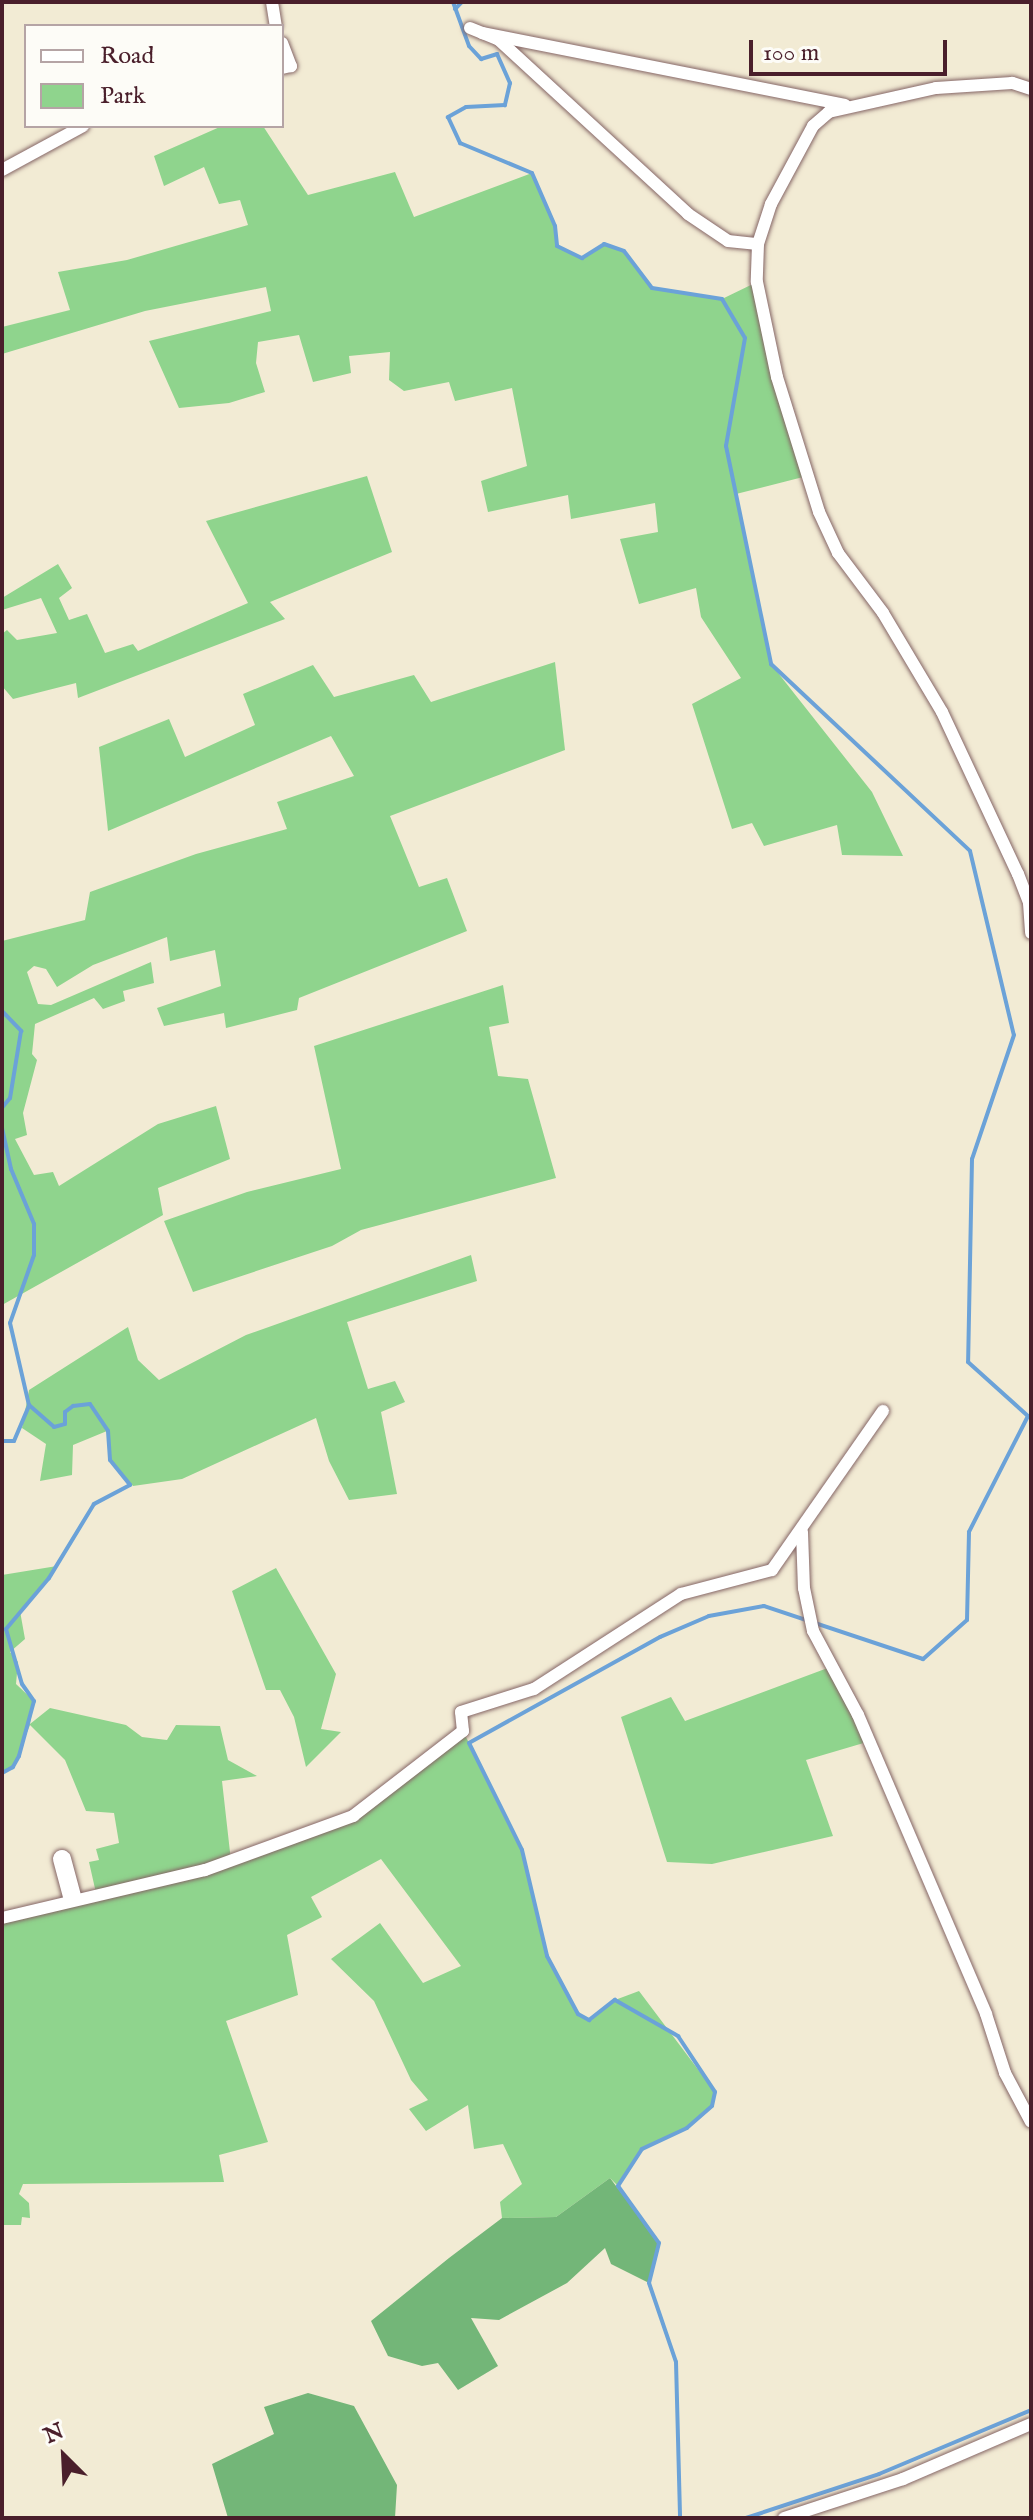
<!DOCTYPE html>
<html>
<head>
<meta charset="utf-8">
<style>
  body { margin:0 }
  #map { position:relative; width:1033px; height:2520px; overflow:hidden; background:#f2ebd4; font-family:"IM FELL English",serif }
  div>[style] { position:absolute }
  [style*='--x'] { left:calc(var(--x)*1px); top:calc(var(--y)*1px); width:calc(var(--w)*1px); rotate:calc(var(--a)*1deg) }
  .green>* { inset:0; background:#8fd48d }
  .forest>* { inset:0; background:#73b678 }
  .stream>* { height:4px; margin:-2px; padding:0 2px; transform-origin:2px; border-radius:2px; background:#6ba2d8 }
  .roads { filter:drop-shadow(0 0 2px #856666) drop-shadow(0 0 2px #856666) }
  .street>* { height:12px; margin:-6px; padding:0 6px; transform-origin:6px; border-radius:6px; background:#fff }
  .secondary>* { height:18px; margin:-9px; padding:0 9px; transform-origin:9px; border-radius:9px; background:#fff }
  span { translate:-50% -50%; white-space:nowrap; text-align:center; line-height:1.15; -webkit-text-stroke:6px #fdfcf7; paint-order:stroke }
  .frame { position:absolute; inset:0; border:4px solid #4a1f2b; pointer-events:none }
  .legend { position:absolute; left:24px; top:24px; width:260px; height:104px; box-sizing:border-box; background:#fdfcf7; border:2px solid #b5a4a5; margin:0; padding:10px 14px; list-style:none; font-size:24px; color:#4a1f2b }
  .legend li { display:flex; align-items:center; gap:16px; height:40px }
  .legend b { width:40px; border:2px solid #b5a4a5 }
  .north { position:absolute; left:24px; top:2416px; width:80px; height:80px; -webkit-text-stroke:6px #fdfcf7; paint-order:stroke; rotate:336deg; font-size:22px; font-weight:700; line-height:32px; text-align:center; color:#4a1f2b }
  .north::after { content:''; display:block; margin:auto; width:28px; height:36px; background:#4a1f2b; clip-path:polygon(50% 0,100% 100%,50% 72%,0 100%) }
  .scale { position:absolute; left:749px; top:40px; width:198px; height:36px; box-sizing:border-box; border:4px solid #4a1f2b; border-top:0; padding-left:10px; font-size:24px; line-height:28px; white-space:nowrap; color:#4a1f2b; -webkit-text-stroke:6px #fdfcf7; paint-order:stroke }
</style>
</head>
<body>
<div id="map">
  <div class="green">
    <div style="clip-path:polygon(222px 126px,263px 126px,308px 195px,395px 172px,414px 217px,532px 173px,555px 226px,557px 246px,582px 258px,604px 244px,624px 251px,652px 288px,722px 299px,757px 282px,807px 476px,736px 494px,771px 664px,872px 792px,903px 856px,842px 855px,837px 825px,764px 846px,752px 823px,732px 829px,692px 704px,741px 678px,701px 617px,696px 588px,639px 604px,620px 539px,658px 532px,655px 503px,571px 519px,568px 495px,488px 512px,481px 481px,527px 466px,512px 388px,455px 401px,449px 382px,404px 391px,389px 380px,390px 352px,349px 356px,351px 373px,313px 382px,299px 335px,258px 342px,256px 363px,265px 392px,229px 403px,179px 408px,149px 341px,271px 311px,266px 287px,145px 311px,2px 354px,2px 327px,70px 310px,58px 272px,127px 260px,248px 225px,240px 200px,219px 204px,204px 167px,164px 186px,154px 156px)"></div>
    <div style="clip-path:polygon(367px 476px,392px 552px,270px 602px,285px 619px,78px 698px,76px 683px,13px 699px,2px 686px,2px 634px,7px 630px,17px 640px,57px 633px,41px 598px,2px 610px,2px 598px,58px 564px,72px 588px,59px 598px,69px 620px,87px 614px,105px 653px,133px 644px,138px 651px,248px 603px,206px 521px)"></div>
    <div style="clip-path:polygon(555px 662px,565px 750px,390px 816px,419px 887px,447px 878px,467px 931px,299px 998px,297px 1010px,226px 1028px,224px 1013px,164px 1026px,157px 1008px,221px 986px,215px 950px,170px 961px,167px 937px,93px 965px,57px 987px,46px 969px,34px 966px,27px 972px,38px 1004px,51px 1005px,151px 962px,154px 983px,123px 991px,125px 1001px,103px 1009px,94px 998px,35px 1024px,32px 1054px,37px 1060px,23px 1113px,27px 1135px,15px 1139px,34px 1175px,53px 1172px,59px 1186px,158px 1124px,216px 1106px,230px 1159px,158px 1188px,163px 1215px,2px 1305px,2px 941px,85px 920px,90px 892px,196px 854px,287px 829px,277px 802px,354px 776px,331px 736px,108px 831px,99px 747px,169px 719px,185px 757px,255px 725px,243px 694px,313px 665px,334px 697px,414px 675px,431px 702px)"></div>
    <div style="clip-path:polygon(503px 985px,509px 1023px,489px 1027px,498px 1076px,528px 1079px,556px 1178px,361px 1230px,332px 1246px,193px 1292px,164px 1221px,247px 1192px,341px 1169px,314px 1046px)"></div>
    <div style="clip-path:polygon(471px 1255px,477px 1281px,347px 1322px,368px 1389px,395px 1381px,405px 1402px,381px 1412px,397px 1494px,349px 1500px,329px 1461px,316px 1418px,182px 1479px,133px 1486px,110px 1460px,107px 1431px,73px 1445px,72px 1475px,40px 1481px,46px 1444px,22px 1428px,29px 1390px,128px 1327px,138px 1360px,159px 1380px,246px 1335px)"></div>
    <div style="clip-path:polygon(57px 1566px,20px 1611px,25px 1639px,10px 1652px,18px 1662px,16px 1684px,34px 1701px,30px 1724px,50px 1708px,126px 1725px,142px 1737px,167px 1740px,176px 1725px,220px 1726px,228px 1760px,257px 1776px,222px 1781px,231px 1861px,325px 1829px,463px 1731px,522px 1850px,547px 1956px,577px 2014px,589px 2020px,615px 2000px,639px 1991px,715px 2092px,712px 2106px,687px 2128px,642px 2149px,618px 2186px,610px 2178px,556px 2217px,502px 2218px,500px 2202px,522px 2184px,503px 2144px,474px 2149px,468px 2105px,426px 2131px,409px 2109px,428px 2100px,411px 2080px,374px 2001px,331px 1959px,380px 1923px,423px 1983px,461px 1966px,381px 1859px,311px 1897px,322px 1917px,287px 1935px,298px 1995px,226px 2021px,268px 2142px,219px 2155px,224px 2182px,23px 2184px,19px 2194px,29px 2203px,30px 2218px,22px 2217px,21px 2225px,2px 2225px,2px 1918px,96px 1893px,89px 1862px,99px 1860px,96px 1849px,119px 1843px,114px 1813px,86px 1811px,65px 1760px,30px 1725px,13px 1767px,2px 1773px,2px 1575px)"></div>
    <div style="clip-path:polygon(276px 1568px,336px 1674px,321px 1729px,341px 1732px,306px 1767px,294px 1717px,280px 1690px,266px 1690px,232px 1591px)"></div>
    <div style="clip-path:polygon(833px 1666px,867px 1742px,806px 1760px,833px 1836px,712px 1864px,667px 1862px,621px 1717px,671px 1697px,685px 1721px)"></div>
  </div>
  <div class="forest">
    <div style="clip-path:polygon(610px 2178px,659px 2243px,649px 2283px,611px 2264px,605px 2248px,567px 2283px,499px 2320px,471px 2318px,498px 2366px,458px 2390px,438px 2363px,422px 2366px,388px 2356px,371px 2321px,449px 2258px,502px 2218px,556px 2217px)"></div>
    <div style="clip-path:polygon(308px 2393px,354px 2406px,397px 2485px,395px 2518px,228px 2518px,212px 2464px,274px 2434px,264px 2407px)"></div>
  </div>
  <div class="stream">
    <div style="--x:453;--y:2;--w:47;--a:70"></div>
    <div style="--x:469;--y:46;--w:18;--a:47"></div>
    <div style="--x:481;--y:59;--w:17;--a:-17"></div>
    <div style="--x:497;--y:54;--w:32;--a:66"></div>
    <div style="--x:510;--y:83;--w:23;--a:103"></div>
    <div style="--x:505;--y:105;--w:39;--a:177"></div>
    <div style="--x:466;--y:107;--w:21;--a:151"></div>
    <div style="--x:448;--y:117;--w:29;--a:65"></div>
    <div style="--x:460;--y:143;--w:78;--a:22.6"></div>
    <div style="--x:532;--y:173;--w:58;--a:66.5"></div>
    <div style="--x:555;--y:226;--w:20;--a:84"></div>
    <div style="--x:557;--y:246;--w:28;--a:26"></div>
    <div style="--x:582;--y:258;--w:26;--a:-32"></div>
    <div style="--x:604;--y:244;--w:21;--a:19"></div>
    <div style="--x:624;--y:251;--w:46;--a:52.9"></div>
    <div style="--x:652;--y:288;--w:71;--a:8.9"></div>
    <div style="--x:722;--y:299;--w:45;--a:59.5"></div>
    <div style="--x:745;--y:338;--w:110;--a:100"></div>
    <div style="--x:726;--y:446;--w:223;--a:78.3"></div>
    <div style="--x:771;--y:664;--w:273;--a:43.2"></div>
    <div style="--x:970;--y:851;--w:189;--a:76.6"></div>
    <div style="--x:1014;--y:1035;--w:131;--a:108.7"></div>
    <div style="--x:972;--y:1159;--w:203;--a:91.1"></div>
    <div style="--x:968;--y:1362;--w:81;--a:42"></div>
    <div style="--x:1028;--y:1416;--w:130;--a:117"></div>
    <div style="--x:969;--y:1532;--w:88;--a:91.3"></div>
    <div style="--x:967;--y:1620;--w:59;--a:138.4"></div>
    <div style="--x:923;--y:1659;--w:168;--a:-161.6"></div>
    <div style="--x:764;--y:1606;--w:56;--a:169.7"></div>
    <div style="--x:709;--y:1616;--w:53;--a:156.8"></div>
    <div style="--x:660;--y:1637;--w:218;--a:151"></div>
    <div style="--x:469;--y:1743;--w:119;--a:63.6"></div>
    <div style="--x:522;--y:1850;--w:109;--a:76.7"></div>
    <div style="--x:547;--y:1956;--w:66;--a:61.9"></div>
    <div style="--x:578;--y:2014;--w:13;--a:29"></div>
    <div style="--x:589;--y:2020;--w:33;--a:-38"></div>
    <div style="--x:615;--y:2000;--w:73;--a:29.7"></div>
    <div style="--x:678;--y:2036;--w:67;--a:56.5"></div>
    <div style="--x:715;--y:2092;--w:14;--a:102"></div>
    <div style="--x:712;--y:2106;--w:33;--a:139"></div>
    <div style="--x:687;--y:2128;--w:50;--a:155"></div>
    <div style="--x:642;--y:2149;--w:44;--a:123"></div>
    <div style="--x:618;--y:2186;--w:70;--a:54.3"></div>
    <div style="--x:659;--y:2243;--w:41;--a:104"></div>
    <div style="--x:649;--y:2283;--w:83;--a:71.1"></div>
    <div style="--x:676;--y:2362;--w:156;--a:88.5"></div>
    <div style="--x:455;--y:9;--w:10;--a:-45"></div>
    <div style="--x:2;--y:1011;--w:28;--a:46"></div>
    <div style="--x:21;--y:1031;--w:68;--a:99.3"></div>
    <div style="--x:10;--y:1098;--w:13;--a:129"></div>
    <div style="--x:2;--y:1128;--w:42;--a:77.6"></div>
    <div style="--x:11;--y:1169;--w:60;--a:67.3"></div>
    <div style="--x:34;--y:1224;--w:31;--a:90"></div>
    <div style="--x:34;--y:1255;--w:72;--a:109.4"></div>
    <div style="--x:10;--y:1323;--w:84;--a:77"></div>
    <div style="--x:29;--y:1405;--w:33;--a:41"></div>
    <div style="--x:54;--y:1427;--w:11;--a:-15"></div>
    <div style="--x:65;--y:1424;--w:12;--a:-90"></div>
    <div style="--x:65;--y:1412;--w:10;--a:-37"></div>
    <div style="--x:73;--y:1406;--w:17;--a:-7"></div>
    <div style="--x:90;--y:1404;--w:32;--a:56"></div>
    <div style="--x:108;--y:1431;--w:29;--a:86"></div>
    <div style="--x:110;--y:1460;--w:32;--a:51"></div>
    <div style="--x:130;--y:1485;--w:41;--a:152.2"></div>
    <div style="--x:94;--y:1504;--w:87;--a:121.3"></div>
    <div style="--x:49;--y:1578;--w:67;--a:130.1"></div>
    <div style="--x:6;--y:1629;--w:57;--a:73.8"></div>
    <div style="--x:22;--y:1684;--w:21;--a:55"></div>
    <div style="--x:34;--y:1701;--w:57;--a:105.3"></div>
    <div style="--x:19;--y:1756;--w:13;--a:119"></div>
    <div style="--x:13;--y:1767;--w:13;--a:151"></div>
    <div style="--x:2;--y:1441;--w:12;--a:0"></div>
    <div style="--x:14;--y:1441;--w:39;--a:-67"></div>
    <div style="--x:746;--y:2518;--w:140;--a:-18.3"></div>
    <div style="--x:879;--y:2474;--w:165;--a:-22.8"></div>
  </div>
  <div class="roads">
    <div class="street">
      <div style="--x:272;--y:2;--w:24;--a:81"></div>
      <div style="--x:470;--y:28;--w:31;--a:22"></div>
      <div style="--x:499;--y:40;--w:257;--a:42.6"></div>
      <div style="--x:688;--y:214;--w:48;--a:34"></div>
      <div style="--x:728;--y:241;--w:30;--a:6"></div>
      <div style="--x:482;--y:33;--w:370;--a:11.2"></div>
      <div style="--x:282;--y:43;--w:25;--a:69"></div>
      <div style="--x:291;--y:66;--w:9;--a:167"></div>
      <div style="--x:1031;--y:89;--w:20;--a:-162"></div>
      <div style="--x:1012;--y:83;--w:76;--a:176.2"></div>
      <div style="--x:936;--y:88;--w:110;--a:167.4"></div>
      <div style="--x:829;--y:112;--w:21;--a:139"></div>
      <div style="--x:813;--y:126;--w:89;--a:118.3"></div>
      <div style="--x:771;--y:204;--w:42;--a:108"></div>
      <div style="--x:758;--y:244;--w:38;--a:92"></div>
      <div style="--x:757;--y:282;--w:97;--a:78.1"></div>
      <div style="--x:777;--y:377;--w:141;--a:72.7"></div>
      <div style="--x:819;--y:512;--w:45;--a:65.1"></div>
      <div style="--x:838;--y:553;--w:75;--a:53.1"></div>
      <div style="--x:883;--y:613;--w:115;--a:59.2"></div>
      <div style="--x:942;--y:712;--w:179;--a:64.9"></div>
      <div style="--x:1018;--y:874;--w:31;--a:69"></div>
      <div style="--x:1029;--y:903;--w:30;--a:86"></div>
      <div style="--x:2;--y:170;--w:92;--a:-28.5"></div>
      <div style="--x:802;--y:1532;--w:56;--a:88"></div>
      <div style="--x:804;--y:1588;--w:44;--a:78.2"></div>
      <div style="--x:813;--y:1631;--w:95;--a:61.8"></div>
      <div style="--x:858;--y:1715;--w:325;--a:66.8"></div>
      <div style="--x:986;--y:2014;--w:62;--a:72.1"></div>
      <div style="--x:1005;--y:2073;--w:55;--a:62"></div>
      <div style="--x:2;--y:1918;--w:209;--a:-13.3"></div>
      <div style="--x:205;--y:1870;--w:158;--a:-20"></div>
      <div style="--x:353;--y:1816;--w:139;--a:-37.7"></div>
      <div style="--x:463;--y:1731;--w:19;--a:-96"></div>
      <div style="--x:461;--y:1712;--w:77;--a:-17.5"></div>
      <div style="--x:534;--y:1689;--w:175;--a:-32.9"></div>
      <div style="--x:681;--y:1594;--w:94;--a:-14.8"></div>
      <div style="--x:772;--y:1570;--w:194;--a:-55.1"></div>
      <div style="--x:784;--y:2518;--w:125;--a:-18.1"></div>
      <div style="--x:903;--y:2479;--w:139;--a:-23.3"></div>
    </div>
    <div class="secondary">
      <div style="--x:62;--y:1859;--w:39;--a:75"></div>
    </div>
  </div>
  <div class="frame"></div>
  <ul class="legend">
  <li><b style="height:10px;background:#fff"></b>Road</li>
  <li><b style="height:22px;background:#8fd48d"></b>Park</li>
  </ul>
  <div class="north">N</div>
  <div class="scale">100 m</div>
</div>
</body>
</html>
